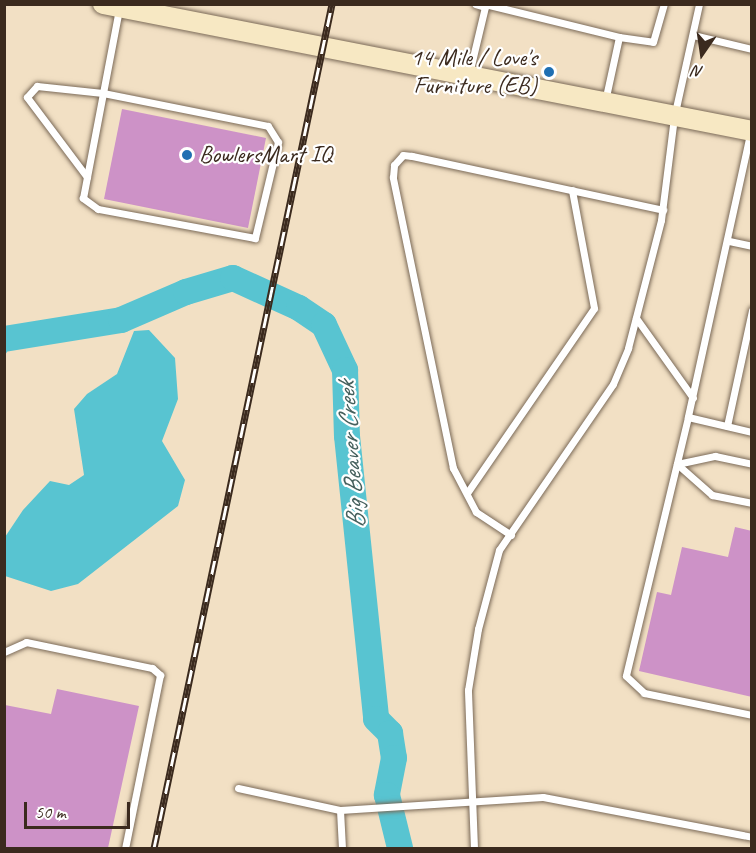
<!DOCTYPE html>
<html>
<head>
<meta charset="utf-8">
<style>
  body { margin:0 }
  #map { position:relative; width:756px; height:853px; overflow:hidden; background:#f2e0c4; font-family:Caveat,sans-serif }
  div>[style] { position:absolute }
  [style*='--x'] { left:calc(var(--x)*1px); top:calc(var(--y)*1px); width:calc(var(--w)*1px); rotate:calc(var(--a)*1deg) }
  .water>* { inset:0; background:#58c4d1 }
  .stream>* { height:4.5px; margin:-2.25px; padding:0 2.25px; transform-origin:2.25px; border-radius:2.25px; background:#58c4d1 }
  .river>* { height:26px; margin:-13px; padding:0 13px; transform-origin:13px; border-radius:13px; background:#58c4d1 }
  .building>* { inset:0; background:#cd92c7 }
  .roads { filter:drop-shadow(0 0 2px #7b6a58) drop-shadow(0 0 2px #7b6a58) }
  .lane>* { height:7px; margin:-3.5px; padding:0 3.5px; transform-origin:3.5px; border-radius:3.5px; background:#fff }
  .secondary>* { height:20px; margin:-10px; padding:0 10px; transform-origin:10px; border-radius:10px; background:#f7e8c3 }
  .rail>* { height:7px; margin-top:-3.5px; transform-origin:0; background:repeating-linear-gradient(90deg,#fff 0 14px,#3b2a1e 0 28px); box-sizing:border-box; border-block:2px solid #3b2a1e }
  .dots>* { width:16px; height:16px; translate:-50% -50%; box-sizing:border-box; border:3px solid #fff; border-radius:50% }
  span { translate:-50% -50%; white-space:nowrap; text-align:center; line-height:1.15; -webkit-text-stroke:4.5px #fff; paint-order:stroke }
  .poi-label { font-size:24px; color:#3b2a1e }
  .right { translate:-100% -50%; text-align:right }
  .left { translate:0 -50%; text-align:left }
  .water-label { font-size:26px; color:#45605d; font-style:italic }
  .frame { position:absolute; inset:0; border:6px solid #3b2a1e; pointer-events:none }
  .north { position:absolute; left:672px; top:24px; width:60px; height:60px; -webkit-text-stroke:4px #fff; paint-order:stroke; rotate:193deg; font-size:16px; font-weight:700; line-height:24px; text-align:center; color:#3b2a1e }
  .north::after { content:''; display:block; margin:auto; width:21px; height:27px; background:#3b2a1e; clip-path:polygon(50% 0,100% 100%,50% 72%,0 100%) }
  .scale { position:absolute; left:24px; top:802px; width:106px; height:27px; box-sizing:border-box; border:3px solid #3b2a1e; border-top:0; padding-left:8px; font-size:18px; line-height:21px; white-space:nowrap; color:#3b2a1e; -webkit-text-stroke:4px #fff; paint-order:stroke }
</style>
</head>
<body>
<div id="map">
  <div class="water">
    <div style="clip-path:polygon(149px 330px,175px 358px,178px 399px,162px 441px,185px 480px,178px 506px,78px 584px,51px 591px,5px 576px,5px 537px,23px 510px,50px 481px,69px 485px,84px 475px,74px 409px,87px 394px,117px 374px,134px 331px)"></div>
  </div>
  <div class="stream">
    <div style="--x:4;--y:351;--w:11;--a:-63"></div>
  </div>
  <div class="river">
    <div style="--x:4;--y:339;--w:119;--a:-9.2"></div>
    <div style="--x:121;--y:320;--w:71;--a:-23.3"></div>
    <div style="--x:186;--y:292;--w:49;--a:-16.6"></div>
    <div style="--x:233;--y:278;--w:72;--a:24.4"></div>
    <div style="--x:299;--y:308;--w:30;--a:34"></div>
    <div style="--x:324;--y:325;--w:50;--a:65"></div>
    <div style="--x:345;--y:370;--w:66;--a:88.3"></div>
    <div style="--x:347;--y:436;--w:284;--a:84.1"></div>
    <div style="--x:376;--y:719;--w:20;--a:45"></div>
    <div style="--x:390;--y:733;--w:25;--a:81"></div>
    <div style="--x:394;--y:758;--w:38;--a:101"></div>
    <div style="--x:387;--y:795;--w:55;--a:76.2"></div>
  </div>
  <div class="building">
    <div style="clip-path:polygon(122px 109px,266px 138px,248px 228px,104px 199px)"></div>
    <div style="clip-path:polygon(735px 527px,752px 531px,752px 697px,639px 671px,657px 592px,671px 595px,682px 547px,728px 557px)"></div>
    <div style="clip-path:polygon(57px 689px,139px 706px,108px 848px,4px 848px,5px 705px,51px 714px)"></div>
  </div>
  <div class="roads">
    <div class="lane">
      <div style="--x:485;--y:4;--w:138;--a:13.8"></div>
      <div style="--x:619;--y:37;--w:66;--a:102.3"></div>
      <div style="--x:693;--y:35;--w:61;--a:13.3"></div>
      <div style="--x:619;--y:37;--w:34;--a:8"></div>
      <div style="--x:653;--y:42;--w:40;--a:-74"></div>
      <div style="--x:469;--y:74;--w:69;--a:-76.6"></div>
      <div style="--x:485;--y:7;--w:10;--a:-163"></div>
      <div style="--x:103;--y:93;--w:168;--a:11.3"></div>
      <div style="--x:268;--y:126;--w:19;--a:58"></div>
      <div style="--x:278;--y:142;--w:99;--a:103.5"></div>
      <div style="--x:255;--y:238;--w:160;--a:-169.5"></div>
      <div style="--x:98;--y:209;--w:19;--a:-144"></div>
      <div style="--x:83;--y:198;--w:107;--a:-79.2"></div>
      <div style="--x:750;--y:134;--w:290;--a:102.4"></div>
      <div style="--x:688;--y:417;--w:66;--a:13.2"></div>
      <div style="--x:87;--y:177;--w:100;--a:-126.9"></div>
      <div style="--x:27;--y:97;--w:15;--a:-48"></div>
      <div style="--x:37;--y:86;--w:66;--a:6.1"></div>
      <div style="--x:103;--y:93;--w:86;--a:-79.2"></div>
      <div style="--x:729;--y:241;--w:24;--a:12"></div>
      <div style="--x:636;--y:318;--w:98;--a:54.5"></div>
      <div style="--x:688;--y:417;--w:266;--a:103.5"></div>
      <div style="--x:626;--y:676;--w:25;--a:43"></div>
      <div style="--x:644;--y:693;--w:110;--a:11.5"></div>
      <div style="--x:727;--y:426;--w:119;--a:-77.8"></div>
      <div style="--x:677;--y:464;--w:47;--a:41.5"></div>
      <div style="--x:712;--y:495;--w:41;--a:11.3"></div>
      <div style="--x:677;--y:464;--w:39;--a:-12"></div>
      <div style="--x:715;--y:456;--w:38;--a:12"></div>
      <div style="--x:467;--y:493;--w:224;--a:-55.5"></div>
      <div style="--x:594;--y:308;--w:120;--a:-100.6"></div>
      <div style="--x:511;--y:535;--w:42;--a:-146.7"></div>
      <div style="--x:476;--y:512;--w:50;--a:-117.6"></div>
      <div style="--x:453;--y:468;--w:297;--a:-101.7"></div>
      <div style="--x:393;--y:177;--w:12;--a:-85"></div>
      <div style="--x:394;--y:165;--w:13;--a:-48"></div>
      <div style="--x:403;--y:155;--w:9;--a:6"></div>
      <div style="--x:412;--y:156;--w:257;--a:12.1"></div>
      <div style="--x:4;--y:652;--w:24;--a:-24"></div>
      <div style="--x:26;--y:642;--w:129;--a:11.7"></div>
      <div style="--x:152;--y:668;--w:11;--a:41"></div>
      <div style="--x:160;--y:675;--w:177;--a:101.4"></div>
      <div style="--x:238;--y:788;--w:104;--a:12.2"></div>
      <div style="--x:340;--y:810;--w:203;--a:-3.7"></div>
      <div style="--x:543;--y:797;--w:213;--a:10.8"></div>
      <div style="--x:340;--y:810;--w:38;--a:87"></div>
      <div style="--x:474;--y:848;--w:158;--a:-92.2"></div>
      <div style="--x:468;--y:690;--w:62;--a:-80.7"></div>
      <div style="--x:478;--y:629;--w:82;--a:-75.1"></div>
      <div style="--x:499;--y:550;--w:201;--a:-55.5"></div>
      <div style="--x:613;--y:384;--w:39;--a:-67"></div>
      <div style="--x:628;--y:348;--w:132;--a:-75.5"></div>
      <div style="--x:661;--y:220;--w:104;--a:-82.8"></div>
      <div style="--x:674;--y:117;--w:116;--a:-77.5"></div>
    </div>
    <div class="secondary">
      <div style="--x:103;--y:4;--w:661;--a:11.07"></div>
    </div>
  </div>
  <div class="rail">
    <div style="--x:154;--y:848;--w:863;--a:-78.09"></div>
  </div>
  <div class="dots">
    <div style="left:549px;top:72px;background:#1f6fb2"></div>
    <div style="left:187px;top:155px;background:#1f6fb2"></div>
  </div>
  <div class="poi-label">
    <span class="right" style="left:537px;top:72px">14 Mile / Love's<br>Furniture (EB)</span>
    <span class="left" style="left:199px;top:155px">BowlersMart IQ</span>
  </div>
  <div class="water-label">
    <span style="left:351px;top:455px;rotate:-94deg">Big Beaver Creek</span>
  </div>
  <div class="frame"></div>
  <div class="north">N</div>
  <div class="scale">50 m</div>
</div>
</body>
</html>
